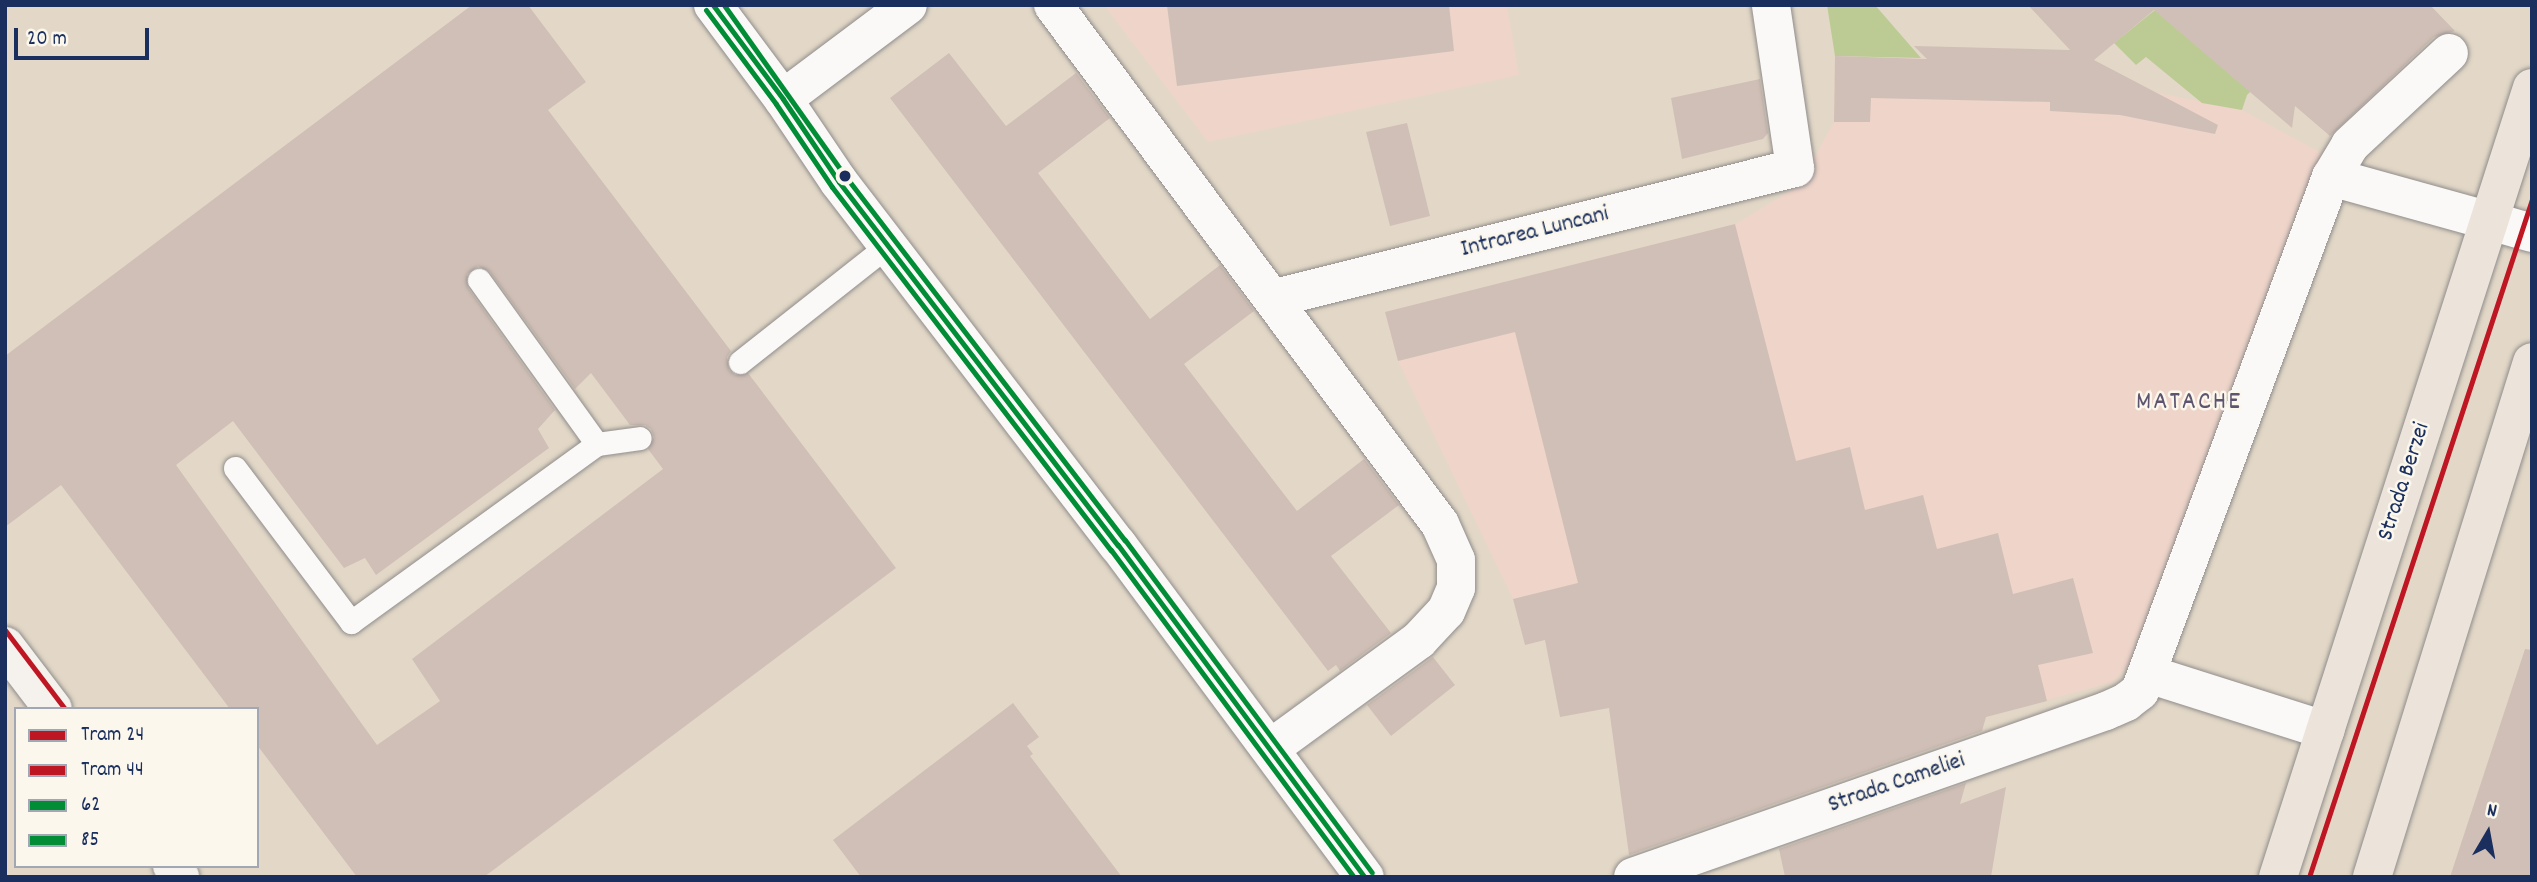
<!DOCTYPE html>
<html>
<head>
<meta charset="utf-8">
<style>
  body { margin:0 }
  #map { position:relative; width:2537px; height:882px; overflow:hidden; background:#e3d8c7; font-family:Dekko,sans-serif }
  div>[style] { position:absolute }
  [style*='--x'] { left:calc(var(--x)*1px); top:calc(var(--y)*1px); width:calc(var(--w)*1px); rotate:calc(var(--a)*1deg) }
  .built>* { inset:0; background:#eed4c9 }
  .green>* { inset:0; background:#bccb94 }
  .building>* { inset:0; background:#d0bfb6 }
  .roads { filter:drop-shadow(0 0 2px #8f8d8c) drop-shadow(0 0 2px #8f8d8c) }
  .service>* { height:23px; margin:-11.5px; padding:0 11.5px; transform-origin:11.5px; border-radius:11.5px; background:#fbf9f7 }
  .minor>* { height:38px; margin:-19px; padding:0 19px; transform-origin:19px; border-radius:19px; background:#fbf9f7 }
  .tertiary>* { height:38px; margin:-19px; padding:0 19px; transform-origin:19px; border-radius:19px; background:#fbf9f7 }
  .secondary>* { height:38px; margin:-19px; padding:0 19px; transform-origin:19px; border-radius:19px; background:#f5f1ec }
  .primary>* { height:38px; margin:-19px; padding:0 19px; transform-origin:19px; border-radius:19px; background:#ece4db }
  .bus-1>* { height:5px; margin:-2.5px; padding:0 2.5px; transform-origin:2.5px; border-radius:2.5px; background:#008d36 }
  .bus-2>* { height:5px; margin:-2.5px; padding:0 2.5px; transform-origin:2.5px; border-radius:2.5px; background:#008d36 }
  .bus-3>* { height:5px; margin:-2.5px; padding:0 2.5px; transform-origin:2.5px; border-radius:2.5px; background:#008d36 }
  .tram-1>* { height:5px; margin:-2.5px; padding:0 2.5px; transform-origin:2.5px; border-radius:2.5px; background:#be1622 }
  .tram-2>* { height:5px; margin:-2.5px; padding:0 2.5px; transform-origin:2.5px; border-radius:2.5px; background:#be1622 }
  .dots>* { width:19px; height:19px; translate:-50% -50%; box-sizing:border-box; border:4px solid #fbf7ec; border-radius:50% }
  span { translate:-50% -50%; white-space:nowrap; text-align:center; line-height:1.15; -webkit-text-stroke:5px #fbf7ec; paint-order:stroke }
  .street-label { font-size:24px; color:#1b2f5e }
  .neighbourhood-label { font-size:26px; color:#5e5470; letter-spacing:2px }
  .frame { position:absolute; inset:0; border:7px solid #1b2f5e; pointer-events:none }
  .legend { position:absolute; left:14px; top:707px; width:245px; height:161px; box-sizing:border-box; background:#fbf7ec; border:2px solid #a1a7b3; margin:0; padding:9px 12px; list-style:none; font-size:21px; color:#1b2f5e }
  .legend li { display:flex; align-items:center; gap:14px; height:35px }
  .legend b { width:35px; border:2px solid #a1a7b3 }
  .north { position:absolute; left:2453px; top:798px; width:70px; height:70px; -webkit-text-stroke:5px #fbf7ec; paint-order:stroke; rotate:10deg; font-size:19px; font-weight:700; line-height:28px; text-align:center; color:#1b2f5e }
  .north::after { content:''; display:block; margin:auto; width:24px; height:32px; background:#1b2f5e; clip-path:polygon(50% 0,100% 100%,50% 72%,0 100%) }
  .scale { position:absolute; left:14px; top:28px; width:135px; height:32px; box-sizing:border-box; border:4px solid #1b2f5e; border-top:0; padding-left:9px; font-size:21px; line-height:24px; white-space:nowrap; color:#1b2f5e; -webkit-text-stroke:5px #fbf7ec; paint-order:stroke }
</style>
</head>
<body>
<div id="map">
  <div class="built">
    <div style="clip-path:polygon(1104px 5px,1507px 5px,1519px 75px,1208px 142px)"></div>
    <div style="clip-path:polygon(1944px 47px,2005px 48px,2005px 58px,2140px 84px,2158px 93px,2242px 110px,2325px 155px,2137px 656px,2113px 682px,1986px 717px,1884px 554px,1525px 645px,1513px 599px,1398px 361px,1385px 312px,1736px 224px,1798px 186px,1834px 122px,1835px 56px,1944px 59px)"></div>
  </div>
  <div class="green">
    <div style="clip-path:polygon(1827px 5px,1875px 5px,1921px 58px,1835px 56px)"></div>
    <div style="clip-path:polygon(2155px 10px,2254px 88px,2247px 95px,2242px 110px,2202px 103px,2146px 57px,2136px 65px,2114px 43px)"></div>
  </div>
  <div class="building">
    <div style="clip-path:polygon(evenodd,472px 5px,528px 5px,586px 82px,548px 110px,731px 351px,727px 357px,729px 370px,735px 375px,748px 373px,896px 568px,484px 877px,357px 877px,257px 745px,257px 709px,230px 709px,61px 485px,5px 527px,5px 356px,472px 5px,478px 266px,490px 272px,575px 389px,591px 373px,630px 425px,645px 425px,651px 429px,654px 437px,648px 449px,663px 469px,412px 659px,440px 701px,377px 745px,176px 465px,233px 421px,344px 568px,365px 558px,376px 575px,549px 448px,538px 429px,555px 410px,468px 288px,467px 274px,478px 266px)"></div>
    <div style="clip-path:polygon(1167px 5px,1449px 5px,1454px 51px,1177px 86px)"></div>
    <div style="clip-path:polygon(2028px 5px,2430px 5px,2455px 31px,2434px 37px,2330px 136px,2295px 106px,2292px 128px,2154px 10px,2094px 60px,2218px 125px,2215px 134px,2120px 115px,2050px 111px,2050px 102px,1871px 98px,1870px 122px,1834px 122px,1835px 56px,1927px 59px,1914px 46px,2070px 50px)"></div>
    <div style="clip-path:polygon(949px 53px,1006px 126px,1076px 73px,1110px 118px,1038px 173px,1150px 319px,1220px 265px,1254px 311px,1184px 364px,1297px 511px,1364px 459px,1399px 505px,1331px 556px,1391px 633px,1340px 671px,1336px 665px,1328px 671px,890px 98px)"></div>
    <div style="clip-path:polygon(1760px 79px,1768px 133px,1763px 139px,1682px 159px,1671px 98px)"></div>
    <div style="clip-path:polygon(1407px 123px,1430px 216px,1390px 226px,1366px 132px)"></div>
    <div style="clip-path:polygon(1735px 224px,1796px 461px,1850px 447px,1865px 510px,1923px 495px,1937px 549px,1998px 533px,2013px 594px,2073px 578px,2093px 653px,2038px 665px,2047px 701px,1986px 717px,1982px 731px,1629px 855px,1609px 708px,1560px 717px,1545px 640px,1525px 645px,1513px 599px,1578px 583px,1515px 332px,1398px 361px,1385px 312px)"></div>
    <div style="clip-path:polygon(2525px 649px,2532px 650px,2532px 877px,2450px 877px)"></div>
    <div style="clip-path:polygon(1433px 657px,1455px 685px,1391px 736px,1367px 705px)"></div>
    <div style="clip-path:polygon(1013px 703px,1039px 737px,1027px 746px,1033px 754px,1030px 756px,1122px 877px,861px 877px,833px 840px)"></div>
    <div style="clip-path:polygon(1966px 783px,1960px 804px,2006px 787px,1991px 877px,1785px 877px,1779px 849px)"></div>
  </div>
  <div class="roads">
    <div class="service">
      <div style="--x:479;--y:280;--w:202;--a:54.3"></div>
      <div style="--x:740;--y:362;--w:189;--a:-38.3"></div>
      <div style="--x:235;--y:468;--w:193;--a:53"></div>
      <div style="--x:351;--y:622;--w:304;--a:-35.9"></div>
      <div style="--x:597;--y:444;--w:43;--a:-7.9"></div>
    </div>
    <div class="minor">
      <div style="--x:1053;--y:5;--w:647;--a:53.29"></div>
      <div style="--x:1440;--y:524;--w:39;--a:66"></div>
      <div style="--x:1456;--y:560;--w:28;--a:90"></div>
      <div style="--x:1456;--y:588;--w:25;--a:113"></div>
      <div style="--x:1446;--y:611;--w:40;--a:133"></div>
      <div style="--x:1419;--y:640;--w:183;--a:143.9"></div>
      <div style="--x:783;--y:99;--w:156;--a:-36.9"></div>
      <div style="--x:2331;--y:177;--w:165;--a:15.5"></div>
      <div style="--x:1275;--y:298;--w:536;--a:-14.04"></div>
      <div style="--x:1795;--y:168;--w:165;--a:-98.4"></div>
      <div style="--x:2148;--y:674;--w:186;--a:17.6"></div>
      <div style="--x:1633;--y:877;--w:501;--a:-19.34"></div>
      <div style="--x:2106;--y:711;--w:22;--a:-24"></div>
      <div style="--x:2126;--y:702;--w:18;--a:-38"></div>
      <div style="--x:2140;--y:691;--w:548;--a:-69.62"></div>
      <div style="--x:2331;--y:177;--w:37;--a:-59"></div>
      <div style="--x:2350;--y:145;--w:135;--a:-42.9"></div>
    </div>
    <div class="tertiary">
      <div style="--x:713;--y:5;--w:117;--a:53.3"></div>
      <div style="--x:783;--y:99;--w:100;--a:56"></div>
      <div style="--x:839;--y:182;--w:458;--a:52.5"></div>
      <div style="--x:1118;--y:545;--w:414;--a:53.4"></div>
      <div style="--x:2490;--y:221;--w:44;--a:15.9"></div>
    </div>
    <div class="secondary">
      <div style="--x:5;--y:646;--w:79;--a:52.7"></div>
      <div style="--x:172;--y:866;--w:14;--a:54"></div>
    </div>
    <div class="primary">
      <div style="--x:2278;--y:877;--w:829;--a:-72.16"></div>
      <div style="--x:2372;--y:877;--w:539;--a:-72.74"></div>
    </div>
  </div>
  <div class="bus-1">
    <div style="--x:713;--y:5;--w:117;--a:53.3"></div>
    <div style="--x:783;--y:99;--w:100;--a:56"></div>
    <div style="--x:839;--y:182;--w:458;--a:52.5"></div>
    <div style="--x:1118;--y:545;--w:414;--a:53.4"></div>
  </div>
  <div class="bus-2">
    <div style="--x:706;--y:10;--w:117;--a:53.3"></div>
    <div style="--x:776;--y:104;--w:100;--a:56"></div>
    <div style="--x:832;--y:187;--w:458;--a:52.5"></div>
    <div style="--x:1111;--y:550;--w:407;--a:53.4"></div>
  </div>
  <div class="bus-3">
    <div style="--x:724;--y:5;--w:211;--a:54.7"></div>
    <div style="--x:846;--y:177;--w:458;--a:52.5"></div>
    <div style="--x:1125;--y:540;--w:414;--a:53.4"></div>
  </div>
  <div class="tram-1">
    <div style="--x:2309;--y:877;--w:714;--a:-71.79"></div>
  </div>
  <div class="tram-2">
    <div style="--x:5;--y:630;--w:99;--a:52.8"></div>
  </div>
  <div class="dots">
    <div style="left:845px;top:176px;background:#1b2f5e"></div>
  </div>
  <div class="street-label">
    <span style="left:1535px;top:233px;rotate:-14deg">Intrarea Luncani</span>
    <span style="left:2405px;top:482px;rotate:-72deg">Strada Berzei</span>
    <span style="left:1897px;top:784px;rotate:-19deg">Strada Cameliei</span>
  </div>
  <div class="neighbourhood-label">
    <span style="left:2189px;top:403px">MATACHE</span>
  </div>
  <div class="frame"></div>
  <ul class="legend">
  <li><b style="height:9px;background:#be1622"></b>Tram 24</li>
  <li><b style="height:9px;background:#be1622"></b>Tram 44</li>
  <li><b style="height:9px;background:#008d36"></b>62</li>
  <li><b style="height:9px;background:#008d36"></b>85</li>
  </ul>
  <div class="north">N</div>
  <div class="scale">20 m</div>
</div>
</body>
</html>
